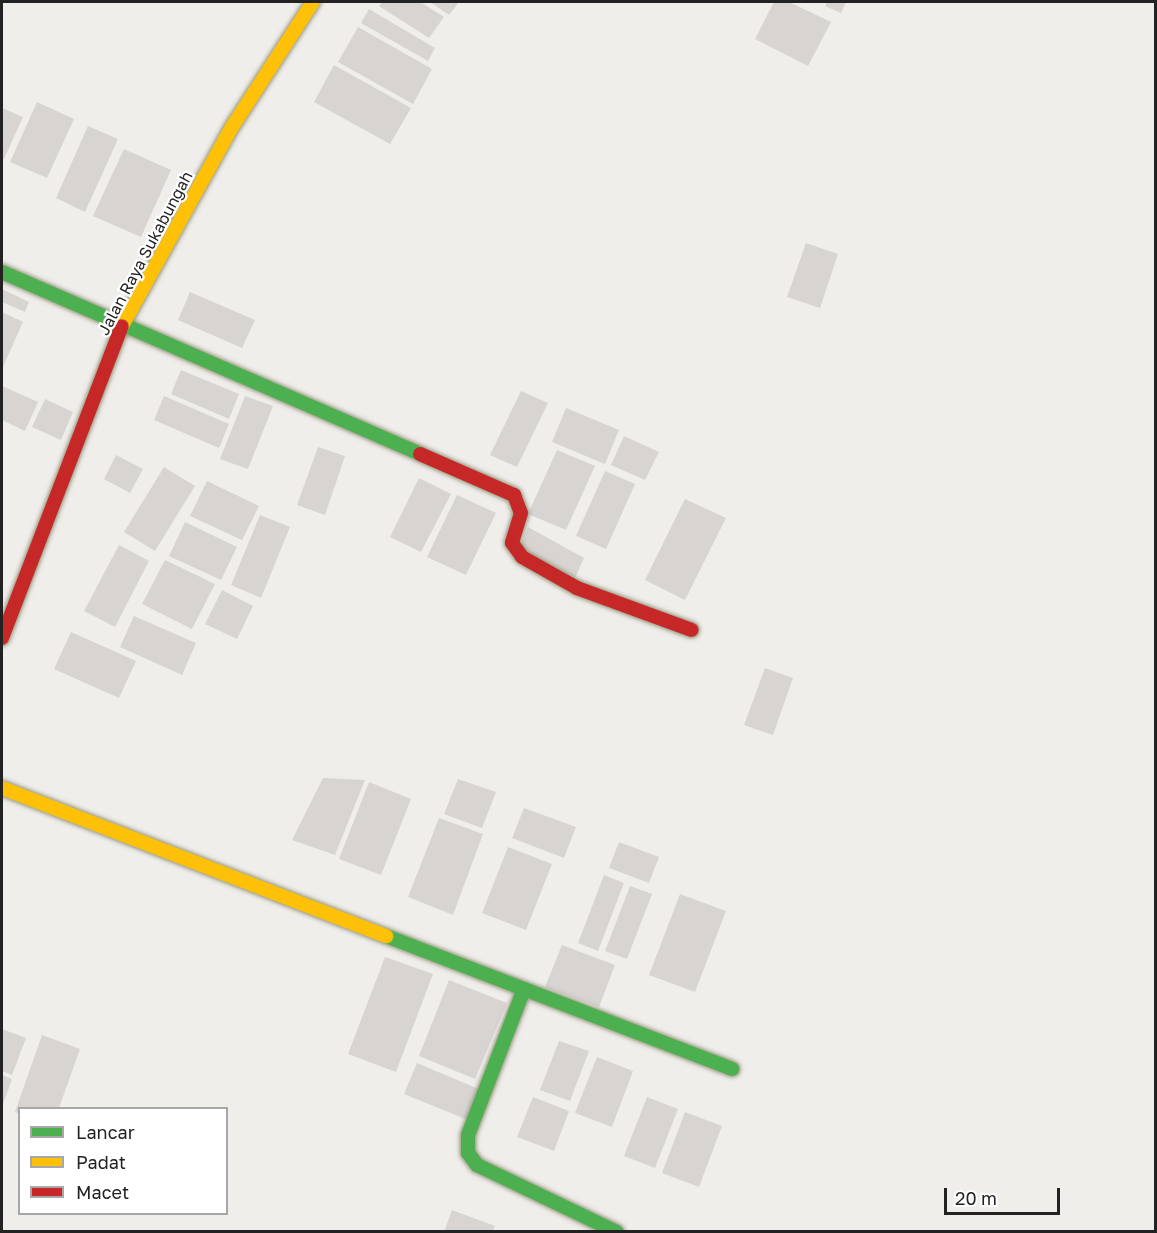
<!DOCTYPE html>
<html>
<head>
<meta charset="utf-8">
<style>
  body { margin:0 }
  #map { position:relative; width:1157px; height:1233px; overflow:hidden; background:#f0eeeb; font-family:"Golos Text",sans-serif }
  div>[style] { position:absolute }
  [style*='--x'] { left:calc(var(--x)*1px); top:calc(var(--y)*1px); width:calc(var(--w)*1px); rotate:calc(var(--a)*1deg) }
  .building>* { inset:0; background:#d7d4d2 }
  .roads { filter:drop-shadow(0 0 2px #999a82) drop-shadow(0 0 2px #999a82) }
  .fast>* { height:14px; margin:-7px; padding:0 7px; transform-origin:7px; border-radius:7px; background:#4caf50 }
  .slow>* { height:14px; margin:-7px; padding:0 7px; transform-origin:7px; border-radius:7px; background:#ffc107 }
  .jam>* { height:14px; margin:-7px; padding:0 7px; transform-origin:7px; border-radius:7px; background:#c62828 }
  span { translate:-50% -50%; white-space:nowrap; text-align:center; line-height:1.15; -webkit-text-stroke:4.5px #fff; paint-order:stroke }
  .street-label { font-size:16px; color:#222 }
  .frame { position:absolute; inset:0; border:3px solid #222; pointer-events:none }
  .legend { position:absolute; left:18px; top:1107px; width:210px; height:108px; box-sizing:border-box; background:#fff; border:2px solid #a7a7a7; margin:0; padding:8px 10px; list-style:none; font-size:18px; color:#222 }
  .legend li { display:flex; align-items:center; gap:12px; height:30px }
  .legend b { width:30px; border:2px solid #a7a7a7 }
  .scale { position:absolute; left:944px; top:1188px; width:116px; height:27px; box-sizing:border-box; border:3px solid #222; border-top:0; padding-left:8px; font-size:18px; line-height:21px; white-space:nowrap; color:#222; -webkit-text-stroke:4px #fff; paint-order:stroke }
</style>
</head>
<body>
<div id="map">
  <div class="building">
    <div style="clip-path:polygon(382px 2px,420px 2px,444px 17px,429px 38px,379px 6px)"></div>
    <div style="clip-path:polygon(430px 2px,459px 2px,449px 15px)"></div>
    <div style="clip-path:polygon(774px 2px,789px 2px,831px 22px,808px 66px,755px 39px)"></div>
    <div style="clip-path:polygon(827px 2px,846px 2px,841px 13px,825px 6px)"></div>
    <div style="clip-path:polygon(369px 9px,435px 48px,428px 61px,361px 23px)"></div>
    <div style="clip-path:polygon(358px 27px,432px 69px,413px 104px,338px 62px)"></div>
    <div style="clip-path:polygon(334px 65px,411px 108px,390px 144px,314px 102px)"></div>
    <div style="clip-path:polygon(37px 102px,74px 119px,47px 178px,10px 162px)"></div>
    <div style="clip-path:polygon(2px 108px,23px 117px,4px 159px,2px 158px)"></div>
    <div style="clip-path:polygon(88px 126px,118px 139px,85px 212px,56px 198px)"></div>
    <div style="clip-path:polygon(124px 149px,171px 170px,141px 237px,93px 216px)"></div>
    <div style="clip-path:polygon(806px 243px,838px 254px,820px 308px,787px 297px)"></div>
    <div style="clip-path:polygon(2px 289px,29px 302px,25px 312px,2px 302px)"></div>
    <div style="clip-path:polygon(190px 292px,255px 320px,242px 348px,178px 320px)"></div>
    <div style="clip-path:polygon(2px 312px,23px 322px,2px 369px)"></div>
    <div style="clip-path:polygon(181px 370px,239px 394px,229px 419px,171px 394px)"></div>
    <div style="clip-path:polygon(2px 386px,38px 402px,25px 431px,2px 420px)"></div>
    <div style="clip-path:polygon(521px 391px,548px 403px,517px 467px,490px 455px)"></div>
    <div style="clip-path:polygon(164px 396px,229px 424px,219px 448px,154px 420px)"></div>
    <div style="clip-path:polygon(245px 396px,273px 406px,248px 469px,220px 459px)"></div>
    <div style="clip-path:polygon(45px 399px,73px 412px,61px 440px,32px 427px)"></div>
    <div style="clip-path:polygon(566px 408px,619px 430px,605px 464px,552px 442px)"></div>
    <div style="clip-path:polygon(624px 436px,659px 452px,645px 480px,611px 465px)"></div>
    <div style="clip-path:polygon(318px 447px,345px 456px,325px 515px,297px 505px)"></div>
    <div style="clip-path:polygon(557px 450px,595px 466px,566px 530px,528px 514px)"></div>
    <div style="clip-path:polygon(116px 455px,143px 469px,130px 493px,104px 479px)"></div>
    <div style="clip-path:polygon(164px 467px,195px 486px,155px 551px,124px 532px)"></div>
    <div style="clip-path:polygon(605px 471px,635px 484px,606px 549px,576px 536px)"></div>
    <div style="clip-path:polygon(419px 478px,451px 494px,421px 552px,390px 537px)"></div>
    <div style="clip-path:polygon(207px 481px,259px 506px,242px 540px,190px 516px)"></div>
    <div style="clip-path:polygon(457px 495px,496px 513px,466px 575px,427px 557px)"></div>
    <div style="clip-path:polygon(685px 499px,726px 518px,685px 600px,645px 580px)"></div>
    <div style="clip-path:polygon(260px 515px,290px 527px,261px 598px,231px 585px)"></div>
    <div style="clip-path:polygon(185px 522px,237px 547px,221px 580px,169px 556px)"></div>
    <div style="clip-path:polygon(528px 527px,584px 558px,575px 578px,520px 548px)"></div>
    <div style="clip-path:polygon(119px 545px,149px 561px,115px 627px,84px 611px)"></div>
    <div style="clip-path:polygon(165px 560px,215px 584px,192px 629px,142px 604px)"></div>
    <div style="clip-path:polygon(222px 590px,253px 606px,237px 639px,205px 624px)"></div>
    <div style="clip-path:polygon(134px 616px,196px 643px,182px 675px,120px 647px)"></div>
    <div style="clip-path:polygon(71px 632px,136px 661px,119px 698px,54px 669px)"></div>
    <div style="clip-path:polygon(765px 668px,793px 678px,773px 735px,744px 725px)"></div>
    <div style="clip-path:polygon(323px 778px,365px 780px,335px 855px,292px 840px)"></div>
    <div style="clip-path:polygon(458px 779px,496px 792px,482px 828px,444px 814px)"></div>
    <div style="clip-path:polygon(369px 782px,411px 799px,381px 875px,339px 859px)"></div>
    <div style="clip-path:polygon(524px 808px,576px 827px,564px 858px,512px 838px)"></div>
    <div style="clip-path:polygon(439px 818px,483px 834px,453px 915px,408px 897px)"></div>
    <div style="clip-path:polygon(619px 842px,659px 857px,649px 883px,609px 868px)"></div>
    <div style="clip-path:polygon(508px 847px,552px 864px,526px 930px,482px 913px)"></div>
    <div style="clip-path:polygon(604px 875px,624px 883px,598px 951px,578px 943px)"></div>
    <div style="clip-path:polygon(630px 886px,652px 894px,627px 959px,605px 951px)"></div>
    <div style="clip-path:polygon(680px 894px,726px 911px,695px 992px,649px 975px)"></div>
    <div style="clip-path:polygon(562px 945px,615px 965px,599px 1007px,545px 987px)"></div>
    <div style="clip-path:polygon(385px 957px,433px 974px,396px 1072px,348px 1054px)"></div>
    <div style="clip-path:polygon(449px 980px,507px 1003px,475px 1079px,419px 1056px)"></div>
    <div style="clip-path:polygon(2px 1029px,26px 1038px,12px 1075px,2px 1071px)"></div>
    <div style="clip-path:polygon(42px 1035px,80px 1049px,59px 1108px,20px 1108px,20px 1114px,15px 1112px)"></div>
    <div style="clip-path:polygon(559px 1041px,589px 1051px,570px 1101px,540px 1090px)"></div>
    <div style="clip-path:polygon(597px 1057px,633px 1071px,612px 1127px,575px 1113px)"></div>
    <div style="clip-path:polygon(417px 1063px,481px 1090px,468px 1120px,404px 1094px)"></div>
    <div style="clip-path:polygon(2px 1075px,12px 1079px,2px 1107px)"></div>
    <div style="clip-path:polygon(533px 1097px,569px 1111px,554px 1151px,517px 1137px)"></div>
    <div style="clip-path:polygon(647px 1097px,678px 1109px,655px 1168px,624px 1156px)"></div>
    <div style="clip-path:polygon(685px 1112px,722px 1126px,699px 1187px,662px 1173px)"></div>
    <div style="clip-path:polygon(452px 1210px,495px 1226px,493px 1232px,444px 1232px)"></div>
  </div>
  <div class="roads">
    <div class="fast">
      <div style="--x:2;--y:272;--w:456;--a:23.5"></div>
      <div style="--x:386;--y:936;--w:371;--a:21"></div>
      <div style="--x:524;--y:989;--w:156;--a:111"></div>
      <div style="--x:468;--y:1135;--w:18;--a:90"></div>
      <div style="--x:468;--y:1153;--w:15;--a:53"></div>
      <div style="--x:477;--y:1165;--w:155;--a:25.6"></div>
    </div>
    <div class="slow">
      <div style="--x:122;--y:326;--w:227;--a:-61.1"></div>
      <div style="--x:232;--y:127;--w:149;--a:-57.1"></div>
      <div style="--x:2;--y:788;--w:412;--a:21.1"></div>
    </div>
    <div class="jam">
      <div style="--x:420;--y:454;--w:103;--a:23.6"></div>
      <div style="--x:514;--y:495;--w:19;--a:69"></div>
      <div style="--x:521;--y:513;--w:31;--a:107"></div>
      <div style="--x:512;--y:543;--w:17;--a:54"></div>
      <div style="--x:522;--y:557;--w:63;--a:29.4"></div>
      <div style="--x:577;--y:588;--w:122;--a:20.1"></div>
      <div style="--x:2;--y:638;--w:334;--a:-69"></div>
    </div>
  </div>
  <div class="street-label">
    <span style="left:145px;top:253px;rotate:-62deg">Jalan Raya Sukabungah</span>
  </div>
  <div class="frame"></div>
  <ul class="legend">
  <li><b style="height:8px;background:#4caf50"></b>Lancar</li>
  <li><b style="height:8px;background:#ffc107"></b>Padat</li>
  <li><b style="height:8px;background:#c62828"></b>Macet</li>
  </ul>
  <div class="scale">20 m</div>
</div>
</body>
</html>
